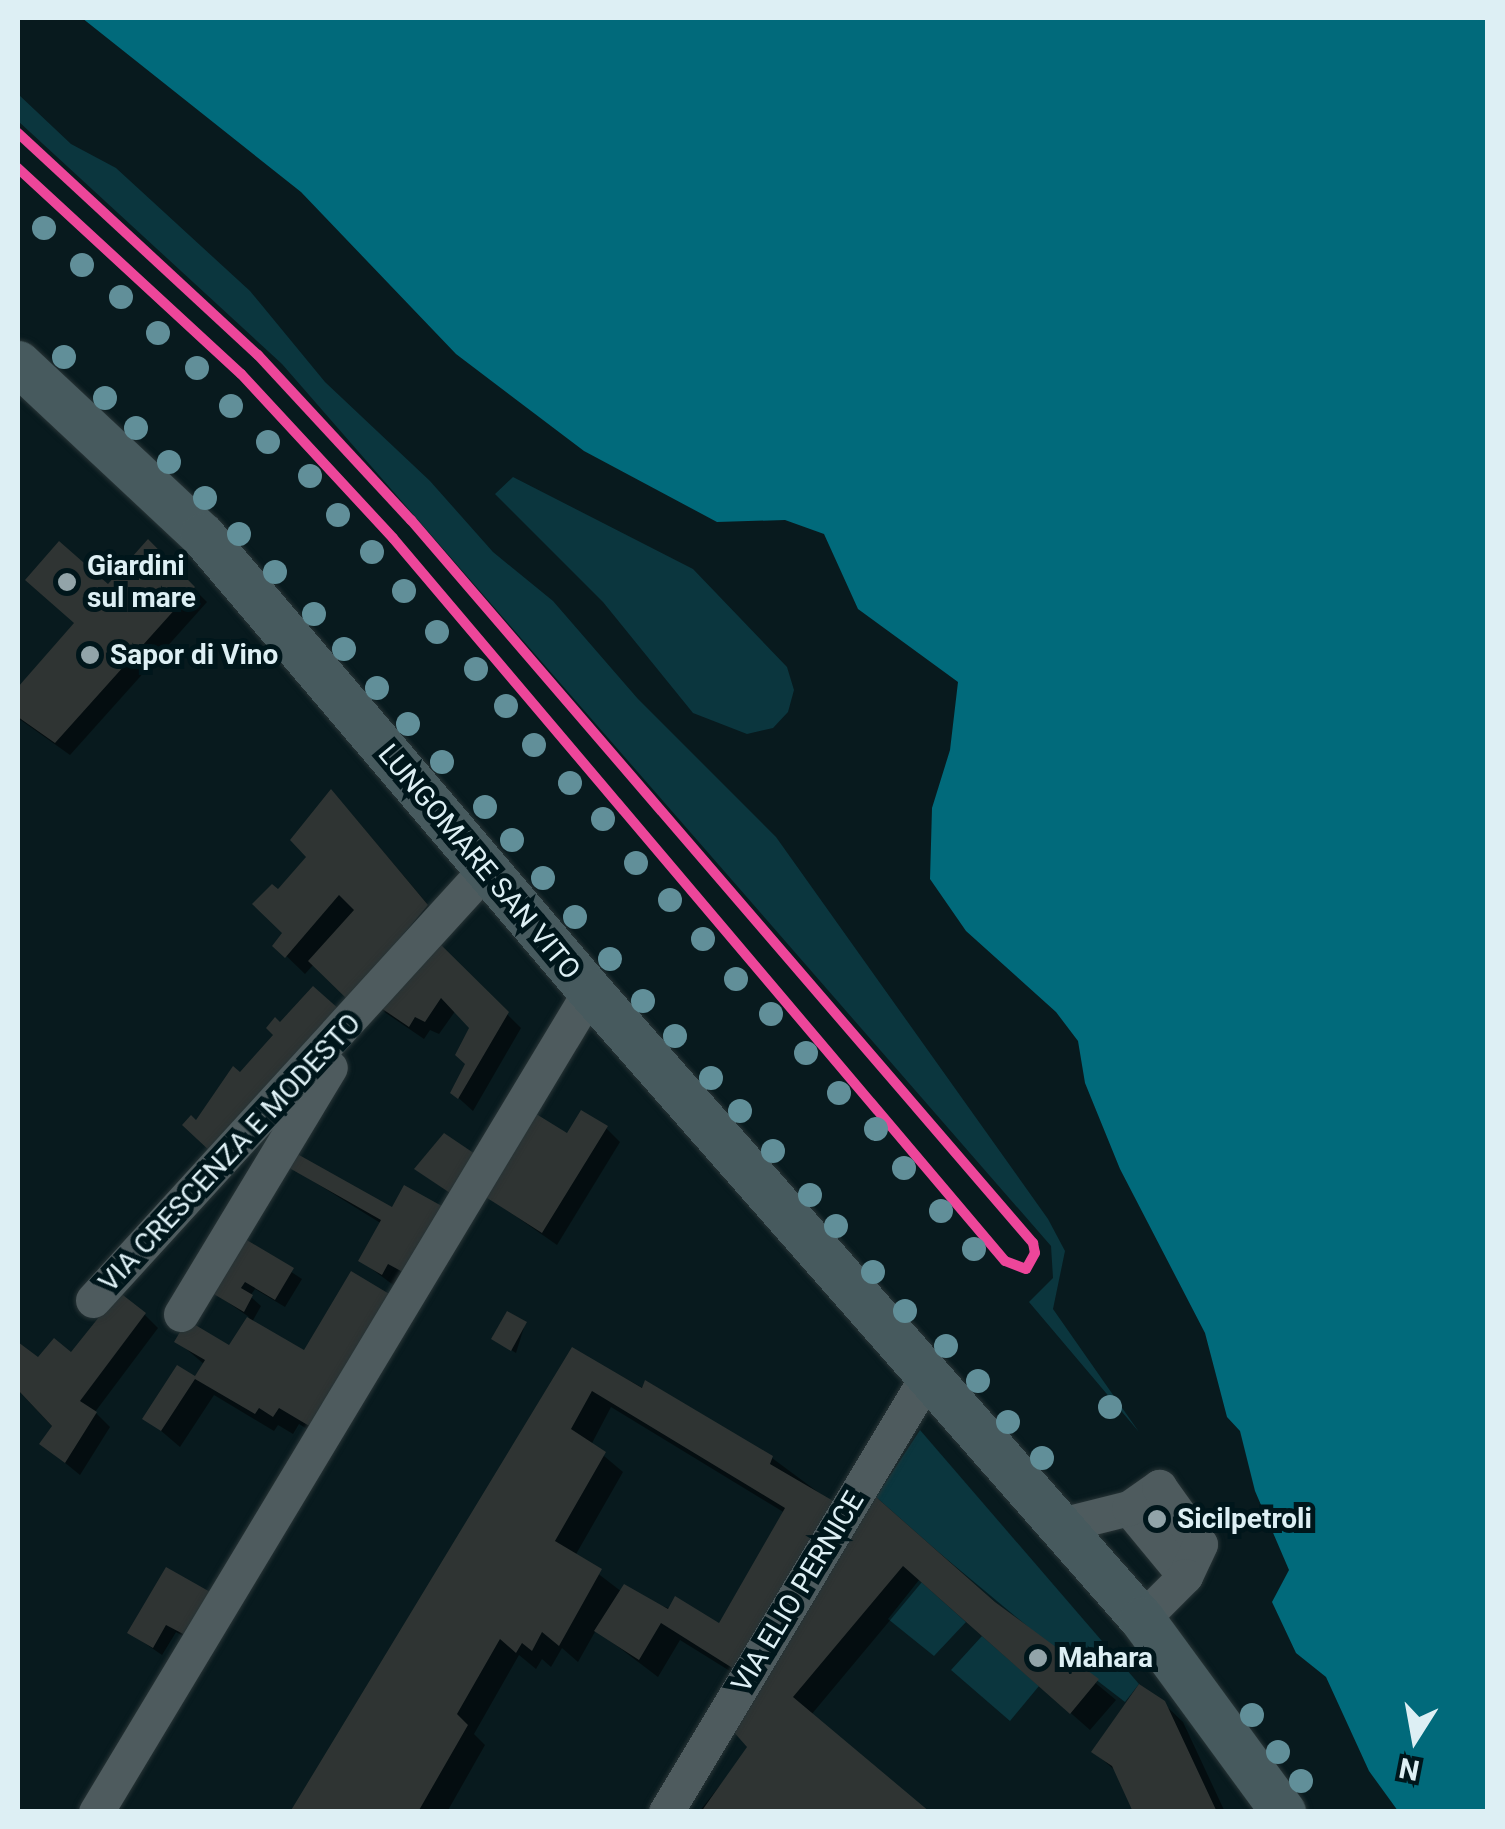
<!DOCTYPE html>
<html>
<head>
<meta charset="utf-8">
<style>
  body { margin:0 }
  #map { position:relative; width:1505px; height:1829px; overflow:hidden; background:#081a1e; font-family:Roboto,sans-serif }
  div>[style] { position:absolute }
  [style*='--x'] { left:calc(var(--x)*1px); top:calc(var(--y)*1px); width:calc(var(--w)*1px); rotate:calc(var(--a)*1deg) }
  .green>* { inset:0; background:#0b363e }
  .water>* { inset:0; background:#016a7b }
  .shadow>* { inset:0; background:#0007 }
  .building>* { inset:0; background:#2f3433 }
  .roads { filter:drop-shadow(0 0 2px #283436) drop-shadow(0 0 2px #283436) }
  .minor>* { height:35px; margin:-17.5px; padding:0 17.5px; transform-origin:17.5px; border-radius:17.5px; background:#4e5b5e }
  .major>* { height:45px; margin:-22.5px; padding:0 22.5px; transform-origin:22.5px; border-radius:22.5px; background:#475a5e }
  .cycleway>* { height:10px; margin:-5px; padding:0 5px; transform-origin:5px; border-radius:5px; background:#ed469a }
  .trees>* { width:24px; height:24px; margin:-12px; border-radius:50%; background:#618f99 }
  .dots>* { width:28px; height:28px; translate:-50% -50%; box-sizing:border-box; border:5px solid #00161b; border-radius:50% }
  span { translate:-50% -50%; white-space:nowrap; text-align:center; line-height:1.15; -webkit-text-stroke:10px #00161b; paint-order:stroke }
  .poi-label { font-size:28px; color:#ddeff4; font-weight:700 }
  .left { translate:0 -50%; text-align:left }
  .street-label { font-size:28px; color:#ddeff4 }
  .frame { position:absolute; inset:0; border:20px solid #ddeff4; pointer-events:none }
  .north { position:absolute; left:1365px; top:1689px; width:100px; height:100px; -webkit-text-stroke:8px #00161b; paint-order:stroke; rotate:191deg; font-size:28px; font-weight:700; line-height:40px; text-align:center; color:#ddeff4 }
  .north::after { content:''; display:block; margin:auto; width:35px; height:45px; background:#ddeff4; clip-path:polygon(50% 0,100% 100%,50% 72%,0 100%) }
</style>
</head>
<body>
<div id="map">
  <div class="green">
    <div style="clip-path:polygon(18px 94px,71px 144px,116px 168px,250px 291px,325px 382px,430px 481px,493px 552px,553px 601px,638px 699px,776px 837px,1048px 1219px,1065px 1251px,1053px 1309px,1139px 1432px,1029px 1302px,1053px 1278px,1051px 1246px,282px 364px,18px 121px)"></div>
    <div style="clip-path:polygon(513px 477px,693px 569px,787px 667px,794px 690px,788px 712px,773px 728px,747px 734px,693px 713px,603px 602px,495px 494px)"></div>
    <div style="clip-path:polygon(920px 1430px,1139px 1684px,1125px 1702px,995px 1602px,876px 1497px)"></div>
    <div style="clip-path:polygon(919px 1580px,966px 1622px,934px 1656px,888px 1619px)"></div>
    <div style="clip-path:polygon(982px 1636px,1039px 1686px,1010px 1721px,951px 1670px)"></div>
  </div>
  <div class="water">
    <div style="clip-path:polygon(82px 18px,1487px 18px,1487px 1811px,1398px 1811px,1369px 1771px,1326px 1677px,1296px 1653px,1272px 1602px,1289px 1570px,1255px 1491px,1240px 1431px,1227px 1417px,1205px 1333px,1120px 1169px,1085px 1083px,1078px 1041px,1056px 1012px,966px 931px,930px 879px,932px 808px,950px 750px,958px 682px,858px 609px,824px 534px,785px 520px,717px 522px,584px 451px,456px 354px,301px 192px)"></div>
  </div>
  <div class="shadow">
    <div style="clip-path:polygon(148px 543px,207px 602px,70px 755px,18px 718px,18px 691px)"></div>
    <div style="clip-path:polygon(349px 811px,445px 925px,432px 940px,521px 1028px,473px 1111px,453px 1093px,468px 1064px,472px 1028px,456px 1010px,439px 1034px,430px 1030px,424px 1039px,314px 964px,305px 974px,275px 945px,285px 933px,279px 893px)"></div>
    <div style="clip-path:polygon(606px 1128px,620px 1142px,557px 1245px,487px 1196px,568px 1136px)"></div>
    <div style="clip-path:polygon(287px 1165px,393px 1210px,448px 1212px,396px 1287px,361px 1261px,382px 1224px)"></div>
    <div style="clip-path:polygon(241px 1239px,302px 1279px,285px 1307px,255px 1289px,250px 1296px,261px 1306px,252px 1322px,305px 1353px,395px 1300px,413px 1319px,335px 1446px,299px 1424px,293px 1434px,278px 1425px,274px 1431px,214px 1395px,180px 1447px,146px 1418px,178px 1368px,196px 1379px,205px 1365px,177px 1341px,230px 1349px,249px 1317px,210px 1290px)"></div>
    <div style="clip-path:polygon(144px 1314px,158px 1328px,95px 1412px,110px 1427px,80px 1475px,42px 1444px,54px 1428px,18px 1390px,18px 1345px,38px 1361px,72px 1355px)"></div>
    <div style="clip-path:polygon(525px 1324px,516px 1353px,498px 1342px)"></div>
    <div style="clip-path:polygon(evenodd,573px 1350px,772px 1458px,834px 1504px,754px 1686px,680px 1640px,658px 1677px,596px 1630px,578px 1662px,562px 1648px,551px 1667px,542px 1659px,536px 1669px,519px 1655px,474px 1734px,485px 1745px,447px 1812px,292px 1812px,573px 1350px,611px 1407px,785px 1513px,720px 1626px,622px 1592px,575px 1556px,623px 1472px,591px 1445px,611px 1407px)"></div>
    <div style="clip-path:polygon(877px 1501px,1116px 1700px,1090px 1730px,922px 1582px,811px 1715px,927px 1812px,699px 1812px,751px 1746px)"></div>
    <div style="clip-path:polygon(167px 1570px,196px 1644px,176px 1632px,162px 1655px,130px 1633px)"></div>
    <div style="clip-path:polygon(1163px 1703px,1183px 1722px,1225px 1812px,1136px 1812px,1119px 1774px,1094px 1752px)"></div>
  </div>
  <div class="building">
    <div style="clip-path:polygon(148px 539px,195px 587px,55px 743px,18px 717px,18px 687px,74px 623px,25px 580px,59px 541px,108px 584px)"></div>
    <div style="clip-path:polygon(331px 789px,428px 905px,348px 1000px,308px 961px,354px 910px,339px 895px,285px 958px,272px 946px,282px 933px,252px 904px,272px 884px,278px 889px,306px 857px,290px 840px)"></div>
    <div style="clip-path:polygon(434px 938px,509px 1012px,458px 1099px,450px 1093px,465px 1064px,455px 1055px,469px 1028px,441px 998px,425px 1022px,415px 1017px,409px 1027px,381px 1008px)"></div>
    <div style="clip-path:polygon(313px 986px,340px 1010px,212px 1153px,182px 1125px,191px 1115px,196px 1120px,233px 1066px,240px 1072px,273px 1035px,266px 1028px,275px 1017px,280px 1022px)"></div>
    <div style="clip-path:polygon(581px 1110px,608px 1126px,542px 1233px,484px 1196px,533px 1112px,567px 1133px)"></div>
    <div style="clip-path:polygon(444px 1133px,481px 1158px,456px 1197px,414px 1169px)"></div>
    <div style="clip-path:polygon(292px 1151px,392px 1207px,404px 1185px,449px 1210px,412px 1277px,388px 1264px,382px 1275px,358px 1261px,381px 1220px,284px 1165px)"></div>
    <div style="clip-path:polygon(240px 1236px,294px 1268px,275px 1300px,245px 1282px,241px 1288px,253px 1295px,244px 1312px,207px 1290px)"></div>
    <div style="clip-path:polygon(351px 1271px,396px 1298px,316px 1430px,279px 1408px,273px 1417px,259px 1408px,255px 1414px,195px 1379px,161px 1431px,142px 1419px,177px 1365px,195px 1376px,205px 1360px,174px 1342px,187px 1320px,229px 1345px,247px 1317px,304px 1350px)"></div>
    <div style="clip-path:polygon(119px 1292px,146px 1313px,80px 1401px,97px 1412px,65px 1463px,39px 1444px,52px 1426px,18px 1390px,18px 1342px,38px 1357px,54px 1338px,71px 1352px)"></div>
    <div style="clip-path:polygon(507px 1311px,527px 1322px,511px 1351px,491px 1339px)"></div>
    <div style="clip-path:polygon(572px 1347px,642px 1388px,645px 1380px,773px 1456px,770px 1464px,835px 1502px,734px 1669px,661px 1623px,639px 1660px,594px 1631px,624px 1584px,668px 1609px,675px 1596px,719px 1623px,785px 1508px,592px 1391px,571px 1429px,606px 1452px,555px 1541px,602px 1569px,559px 1646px,542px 1632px,532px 1651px,522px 1643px,516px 1653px,500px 1639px,457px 1714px,468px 1725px,418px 1812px,290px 1812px)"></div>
    <div style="clip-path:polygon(876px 1497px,995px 1602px,1099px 1679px,1070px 1714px,903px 1566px,793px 1697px,930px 1812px,701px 1812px,747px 1747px,732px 1730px)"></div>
    <div style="clip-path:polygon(166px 1567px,212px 1593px,187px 1636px,166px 1625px,153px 1648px,127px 1633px)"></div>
    <div style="clip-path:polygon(1139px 1684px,1165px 1701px,1217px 1812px,1133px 1812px,1112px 1766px,1091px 1752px)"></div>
  </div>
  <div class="roads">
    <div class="minor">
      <div style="--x:93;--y:1300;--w:582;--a:-47.65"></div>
      <div style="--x:181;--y:1314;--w:288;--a:-58.9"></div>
      <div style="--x:1129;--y:1508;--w:88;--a:50.5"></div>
      <div style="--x:1061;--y:1525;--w:70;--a:-14"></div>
      <div style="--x:1129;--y:1508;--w:37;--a:-35"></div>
      <div style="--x:1159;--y:1487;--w:70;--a:54.3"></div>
      <div style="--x:1200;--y:1544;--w:35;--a:115"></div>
      <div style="--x:1185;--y:1576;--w:61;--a:135"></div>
      <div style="--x:96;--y:1812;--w:958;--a:-58.96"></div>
      <div style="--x:666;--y:1812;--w:512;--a:-59.07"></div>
    </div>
    <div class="major">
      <div style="--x:18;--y:363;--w:252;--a:43.1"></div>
      <div style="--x:202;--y:535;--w:599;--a:49.61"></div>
      <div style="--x:590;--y:991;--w:836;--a:48.69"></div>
      <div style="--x:1142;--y:1619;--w:239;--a:53.8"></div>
    </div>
  </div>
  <div class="cycleway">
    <div style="--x:18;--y:133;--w:327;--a:42.8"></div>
    <div style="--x:258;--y:355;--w:225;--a:47.2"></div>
    <div style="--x:411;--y:520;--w:954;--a:49.29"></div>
    <div style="--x:1033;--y:1243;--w:10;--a:79"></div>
    <div style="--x:1035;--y:1253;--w:18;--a:119"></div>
    <div style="--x:1026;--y:1269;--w:22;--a:-159"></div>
    <div style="--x:1005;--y:1261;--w:947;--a:-130.25"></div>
    <div style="--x:393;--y:538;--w:224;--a:-132.8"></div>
    <div style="--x:241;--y:374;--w:304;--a:-137.3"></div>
  </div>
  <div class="trees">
    <div style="left:44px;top:228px"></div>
    <div style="left:82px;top:265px"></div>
    <div style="left:121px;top:297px"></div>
    <div style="left:158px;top:333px"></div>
    <div style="left:64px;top:357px"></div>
    <div style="left:197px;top:368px"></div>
    <div style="left:105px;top:398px"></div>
    <div style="left:231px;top:406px"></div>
    <div style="left:136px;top:428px"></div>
    <div style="left:268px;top:442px"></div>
    <div style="left:169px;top:462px"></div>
    <div style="left:310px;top:476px"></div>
    <div style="left:205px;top:498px"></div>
    <div style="left:338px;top:515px"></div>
    <div style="left:239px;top:534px"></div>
    <div style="left:372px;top:552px"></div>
    <div style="left:275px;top:572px"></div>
    <div style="left:404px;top:591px"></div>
    <div style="left:314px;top:614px"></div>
    <div style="left:437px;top:632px"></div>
    <div style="left:344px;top:649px"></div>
    <div style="left:476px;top:669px"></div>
    <div style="left:377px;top:688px"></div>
    <div style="left:506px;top:706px"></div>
    <div style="left:408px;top:724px"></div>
    <div style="left:534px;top:745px"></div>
    <div style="left:442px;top:762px"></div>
    <div style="left:570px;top:783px"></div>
    <div style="left:485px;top:807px"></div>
    <div style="left:603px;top:819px"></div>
    <div style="left:512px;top:840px"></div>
    <div style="left:636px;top:863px"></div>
    <div style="left:543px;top:878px"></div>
    <div style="left:670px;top:900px"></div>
    <div style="left:575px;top:917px"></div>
    <div style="left:703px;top:939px"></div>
    <div style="left:610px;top:959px"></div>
    <div style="left:736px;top:979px"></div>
    <div style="left:643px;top:1001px"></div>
    <div style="left:771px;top:1014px"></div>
    <div style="left:675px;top:1036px"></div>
    <div style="left:806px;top:1053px"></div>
    <div style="left:711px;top:1078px"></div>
    <div style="left:839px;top:1093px"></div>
    <div style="left:740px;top:1111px"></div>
    <div style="left:876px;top:1129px"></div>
    <div style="left:773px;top:1151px"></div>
    <div style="left:904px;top:1168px"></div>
    <div style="left:810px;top:1195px"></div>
    <div style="left:941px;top:1211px"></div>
    <div style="left:836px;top:1226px"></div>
    <div style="left:974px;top:1249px"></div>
    <div style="left:873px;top:1272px"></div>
    <div style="left:905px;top:1311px"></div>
    <div style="left:946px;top:1346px"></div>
    <div style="left:978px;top:1381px"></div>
    <div style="left:1110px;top:1407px"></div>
    <div style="left:1008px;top:1422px"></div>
    <div style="left:1042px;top:1458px"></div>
    <div style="left:1252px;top:1715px"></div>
    <div style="left:1278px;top:1752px"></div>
    <div style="left:1301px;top:1781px"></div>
  </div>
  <div class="dots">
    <div style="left:67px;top:582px;background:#92a4a9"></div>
    <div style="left:90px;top:655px;background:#92a4a9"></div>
    <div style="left:1157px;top:1519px;background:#92a4a9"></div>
    <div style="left:1038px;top:1658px;background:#92a4a9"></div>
  </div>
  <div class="poi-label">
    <span class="left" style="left:87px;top:582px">Giardini<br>sul mare</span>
    <span class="left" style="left:110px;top:655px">Sapor di Vino</span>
    <span class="left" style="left:1177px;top:1519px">Sicilpetroli</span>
    <span class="left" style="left:1058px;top:1658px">Mahara</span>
  </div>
  <div class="street-label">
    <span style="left:479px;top:862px;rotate:50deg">LUNGOMARE SAN VITO</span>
    <span style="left:230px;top:1153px;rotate:-47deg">VIA CRESCENZA E MODESTO</span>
    <span style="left:798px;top:1592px;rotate:-59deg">VIA ELIO PERNICE</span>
  </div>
  <div class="frame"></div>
  <div class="north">N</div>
</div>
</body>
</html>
